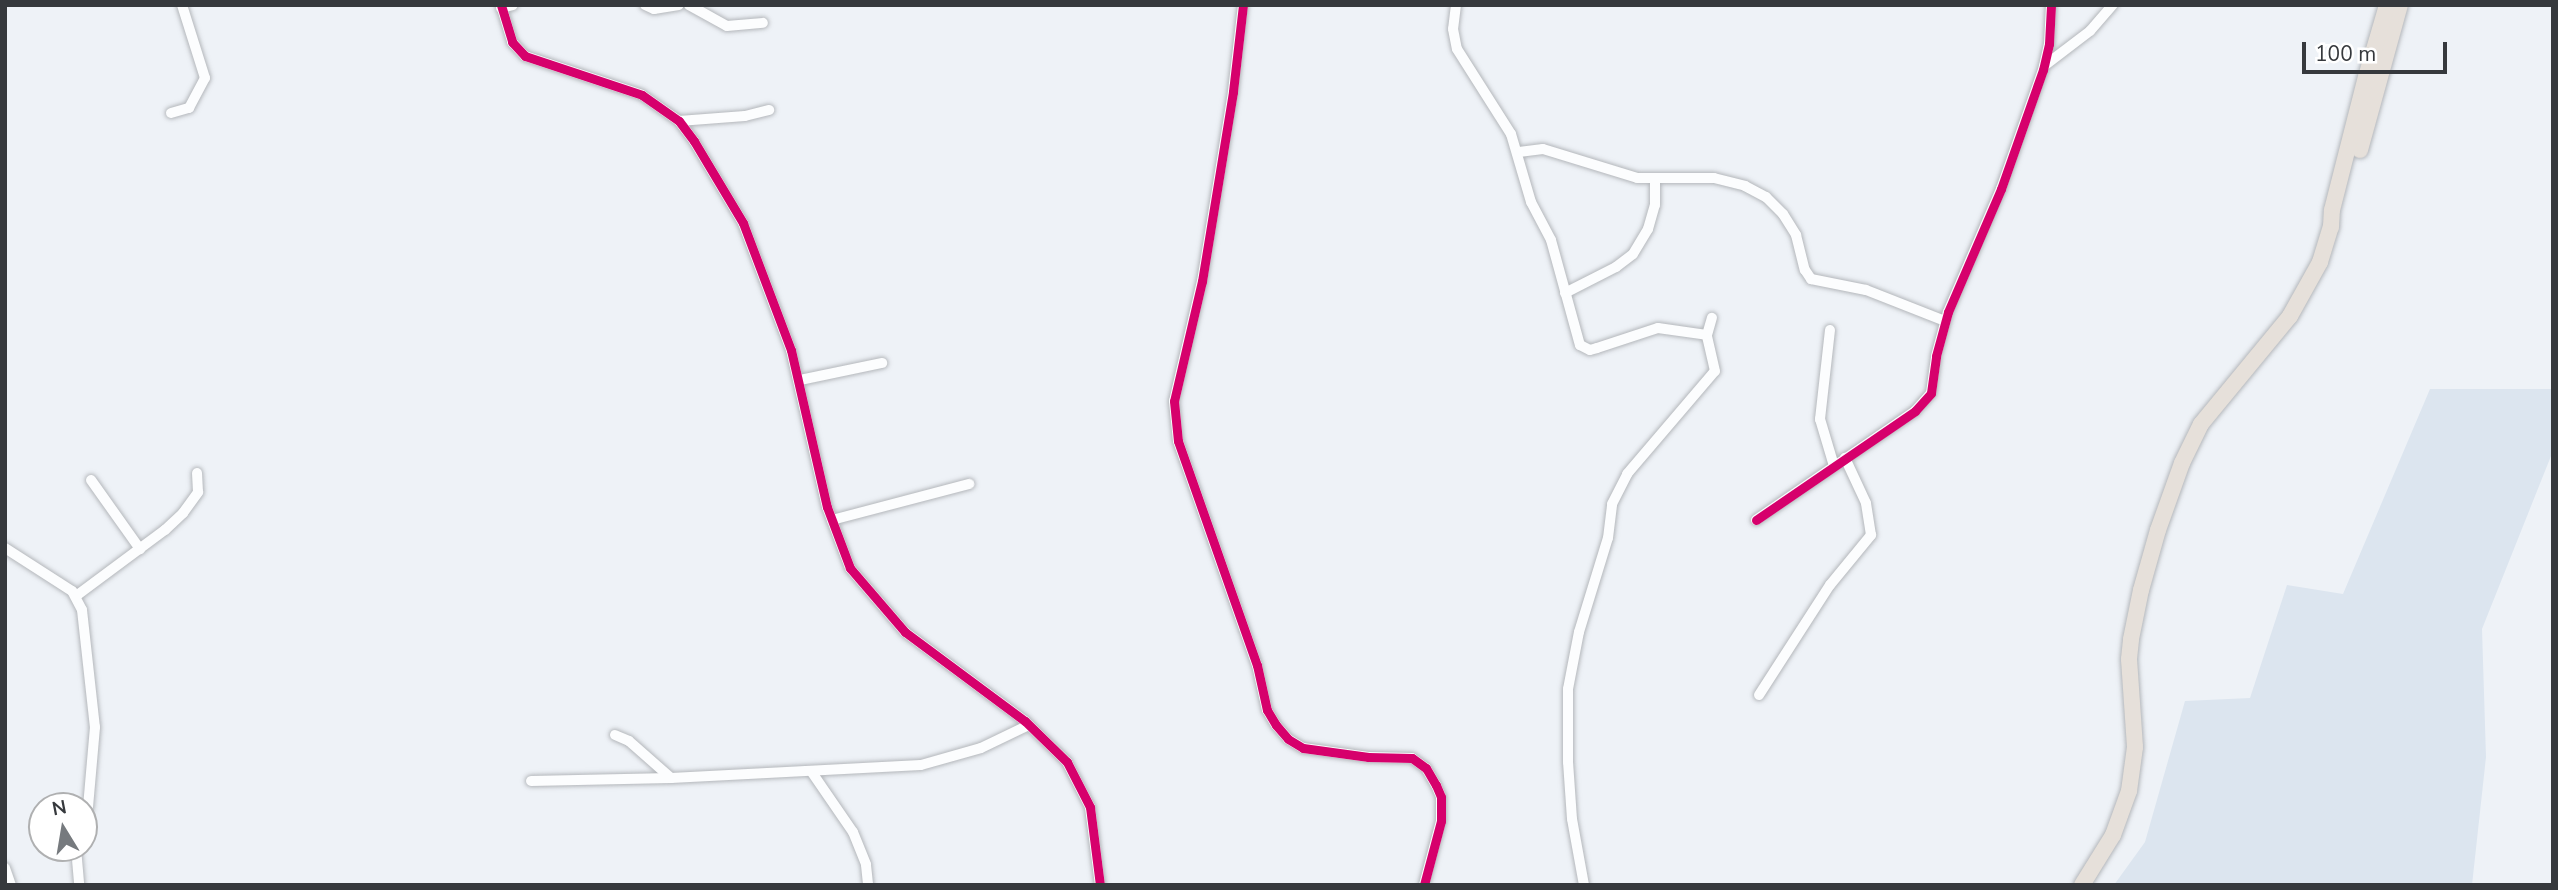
<!DOCTYPE html>
<html>
<head>
<meta charset="utf-8">
<style>
  body { margin:0 }
  #map { position:relative; width:2558px; height:890px; overflow:hidden; background:#eef2f7; font-family:"Nunito Sans",sans-serif }
  div>[style] { position:absolute }
  [style*='--x'] { left:calc(var(--x)*1px); top:calc(var(--y)*1px); width:calc(var(--w)*1px); rotate:calc(var(--a)*1deg) }
  .built>* { inset:0; background:#dce5ef }
  .roads { filter:drop-shadow(0 0 2px #b4b7bb) drop-shadow(0 0 2px #b4b7bb) }
  .minor>* { height:10px; margin:-5px; padding:0 5px; transform-origin:5px; border-radius:5px; background:#fcfdfe }
  .trunk>* { height:16px; margin:-8px; padding:0 8px; transform-origin:8px; border-radius:8px; background:#e6e0da }
  .cycleway>* { height:9px; margin:-4.5px; padding:0 4.5px; transform-origin:4.5px; border-radius:4.5px; background:#d6006c }
  span { translate:-50% -50%; white-space:nowrap; text-align:center; line-height:1.15; -webkit-text-stroke:5px #fff; paint-order:stroke }
  .frame { position:absolute; inset:0; border:7px solid #36393d; pointer-events:none }
  .north { position:absolute; left:28px; top:792px; width:70px; height:70px; box-sizing:border-box; background:#fff; border:2px solid #afb0b1; border-radius:50%; rotate:349deg; font-size:19px; font-weight:700; line-height:28px; text-align:center; color:#36393d }
  .north::after { content:''; display:block; margin:auto; width:24px; height:32px; background:#767a7e; clip-path:polygon(50% 0,100% 100%,50% 72%,0 100%) }
  .scale { position:absolute; left:2302px; top:42px; width:145px; height:32px; box-sizing:border-box; border:4px solid #36393d; border-top:0; padding-left:9px; font-size:21px; line-height:24px; white-space:nowrap; color:#36393d; -webkit-text-stroke:5px #fff; paint-order:stroke }
</style>
</head>
<body>
<div id="map">
  <div class="built">
    <div style="clip-path:polygon(2430px 389px,2553px 389px,2553px 451px,2482px 629px,2486px 757px,2472px 885px,2114px 885px,2145px 842px,2185px 701px,2250px 698px,2287px 585px,2343px 594px)"></div>
  </div>
  <div class="roads">
    <div class="minor">
      <div style="--x:501;--y:5;--w:39;--a:73"></div>
      <div style="--x:512;--y:42;--w:19;--a:47"></div>
      <div style="--x:525;--y:56;--w:123;--a:18.4"></div>
      <div style="--x:642;--y:95;--w:45;--a:35.1"></div>
      <div style="--x:679;--y:121;--w:25;--a:53"></div>
      <div style="--x:694;--y:141;--w:96;--a:59.1"></div>
      <div style="--x:743;--y:223;--w:136;--a:69.3"></div>
      <div style="--x:791;--y:350;--w:161;--a:77.1"></div>
      <div style="--x:827;--y:507;--w:65;--a:69.3"></div>
      <div style="--x:850;--y:568;--w:84;--a:49.3"></div>
      <div style="--x:905;--y:632;--w:149;--a:36.6"></div>
      <div style="--x:1025;--y:721;--w:59;--a:44.3"></div>
      <div style="--x:1067;--y:762;--w:51;--a:62.9"></div>
      <div style="--x:1090;--y:807;--w:79;--a:82.7"></div>
      <div style="--x:645;--y:5;--w:10;--a:24"></div>
      <div style="--x:654;--y:9;--w:25;--a:-9"></div>
      <div style="--x:689;--y:5;--w:43;--a:28.9"></div>
      <div style="--x:727;--y:26;--w:36;--a:-5"></div>
      <div style="--x:1243;--y:5;--w:88;--a:96.6"></div>
      <div style="--x:1233;--y:92;--w:192;--a:99.3"></div>
      <div style="--x:1202;--y:281;--w:123;--a:103.1"></div>
      <div style="--x:1174;--y:401;--w:40;--a:84.3"></div>
      <div style="--x:1178;--y:441;--w:238;--a:70.6"></div>
      <div style="--x:1257;--y:665;--w:46;--a:77.5"></div>
      <div style="--x:1267;--y:710;--w:17;--a:59"></div>
      <div style="--x:1276;--y:725;--w:18;--a:49"></div>
      <div style="--x:1288;--y:739;--w:17;--a:31"></div>
      <div style="--x:1303;--y:748;--w:66;--a:7.9"></div>
      <div style="--x:1368;--y:757;--w:44;--a:1.3"></div>
      <div style="--x:1412;--y:758;--w:17;--a:36"></div>
      <div style="--x:1426;--y:768;--w:20;--a:60"></div>
      <div style="--x:1436;--y:785;--w:13;--a:67"></div>
      <div style="--x:1441;--y:797;--w:24;--a:90"></div>
      <div style="--x:1441;--y:821;--w:66;--a:104.9"></div>
      <div style="--x:1456;--y:5;--w:24;--a:97"></div>
      <div style="--x:1453;--y:29;--w:20;--a:79"></div>
      <div style="--x:1457;--y:49;--w:101;--a:57.6"></div>
      <div style="--x:1511;--y:134;--w:71;--a:73.6"></div>
      <div style="--x:1531;--y:202;--w:43;--a:62.2"></div>
      <div style="--x:1551;--y:240;--w:109;--a:74.6"></div>
      <div style="--x:1580;--y:345;--w:11;--a:27"></div>
      <div style="--x:1590;--y:350;--w:7;--a:-16"></div>
      <div style="--x:1597;--y:348;--w:64;--a:-18.2"></div>
      <div style="--x:1658;--y:328;--w:49;--a:8.1"></div>
      <div style="--x:501;--y:8;--w:12;--a:-14"></div>
      <div style="--x:2044;--y:66;--w:58;--a:-37.3"></div>
      <div style="--x:2090;--y:31;--w:35;--a:-49"></div>
      <div style="--x:171;--y:113;--w:19;--a:-16"></div>
      <div style="--x:189;--y:108;--w:34;--a:-62"></div>
      <div style="--x:205;--y:78;--w:77;--a:-107.5"></div>
      <div style="--x:679;--y:121;--w:66;--a:-4.3"></div>
      <div style="--x:745;--y:116;--w:25;--a:-14"></div>
      <div style="--x:1519;--y:152;--w:24;--a:-7"></div>
      <div style="--x:1543;--y:149;--w:98;--a:17.1"></div>
      <div style="--x:1637;--y:178;--w:77;--a:0"></div>
      <div style="--x:1714;--y:178;--w:32;--a:14"></div>
      <div style="--x:1745;--y:186;--w:24;--a:28"></div>
      <div style="--x:1766;--y:197;--w:24;--a:45"></div>
      <div style="--x:1783;--y:214;--w:25;--a:58"></div>
      <div style="--x:1796;--y:235;--w:36;--a:76"></div>
      <div style="--x:1805;--y:270;--w:11;--a:56"></div>
      <div style="--x:1811;--y:279;--w:56;--a:11.3"></div>
      <div style="--x:1866;--y:290;--w:85;--a:21.4"></div>
      <div style="--x:1565;--y:293;--w:57;--a:-27"></div>
      <div style="--x:1616;--y:267;--w:21;--a:-37"></div>
      <div style="--x:1633;--y:254;--w:29;--a:-59"></div>
      <div style="--x:1648;--y:229;--w:25;--a:-74"></div>
      <div style="--x:1655;--y:205;--w:27;--a:-90"></div>
      <div style="--x:1830;--y:330;--w:90;--a:96.4"></div>
      <div style="--x:1820;--y:419;--w:49;--a:73.4"></div>
      <div style="--x:800;--y:380;--w:84;--a:-11.7"></div>
      <div style="--x:91;--y:480;--w:85;--a:54.6"></div>
      <div style="--x:832;--y:520;--w:142;--a:-14.7"></div>
      <div style="--x:1756;--y:520;--w:193;--a:-34.4"></div>
      <div style="--x:1915;--y:411;--w:24;--a:-48"></div>
      <div style="--x:1931;--y:393;--w:37;--a:-82"></div>
      <div style="--x:1936;--y:356;--w:46;--a:-74.7"></div>
      <div style="--x:1948;--y:312;--w:134;--a:-66.7"></div>
      <div style="--x:2001;--y:189;--w:126;--a:-70.6"></div>
      <div style="--x:2043;--y:70;--w:27;--a:-77"></div>
      <div style="--x:2049;--y:44;--w:39;--a:-87"></div>
      <div style="--x:5;--y:548;--w:80;--a:32.7"></div>
      <div style="--x:72;--y:591;--w:21;--a:62"></div>
      <div style="--x:82;--y:610;--w:118;--a:83.7"></div>
      <div style="--x:95;--y:727;--w:80;--a:95"></div>
      <div style="--x:88;--y:807;--w:12;--a:110"></div>
      <div style="--x:76;--y:596;--w:111;--a:-36.6"></div>
      <div style="--x:165;--y:530;--w:25;--a:-43"></div>
      <div style="--x:183;--y:513;--w:26;--a:-54"></div>
      <div style="--x:198;--y:492;--w:19;--a:-93"></div>
      <div style="--x:1759;--y:695;--w:131;--a:-57.2"></div>
      <div style="--x:1830;--y:585;--w:65;--a:-50.6"></div>
      <div style="--x:1871;--y:535;--w:32;--a:-99"></div>
      <div style="--x:1866;--y:503;--w:50;--a:-115"></div>
      <div style="--x:615;--y:735;--w:15;--a:23"></div>
      <div style="--x:629;--y:741;--w:56;--a:41.4"></div>
      <div style="--x:811;--y:771;--w:74;--a:55.5"></div>
      <div style="--x:853;--y:832;--w:35;--a:68"></div>
      <div style="--x:866;--y:865;--w:20;--a:84"></div>
      <div style="--x:531;--y:781;--w:140;--a:-1.2"></div>
      <div style="--x:671;--y:778;--w:250;--a:-3"></div>
      <div style="--x:921;--y:765;--w:62;--a:-15.8"></div>
      <div style="--x:981;--y:748;--w:53;--a:-25.6"></div>
      <div style="--x:76;--y:848;--w:37;--a:85"></div>
      <div style="--x:5;--y:868;--w:18;--a:71"></div>
      <div style="--x:1584;--y:885;--w:67;--a:-100.3"></div>
      <div style="--x:1572;--y:819;--w:57;--a:-94"></div>
      <div style="--x:1568;--y:762;--w:73;--a:-90"></div>
      <div style="--x:1568;--y:689;--w:58;--a:-79.1"></div>
      <div style="--x:1579;--y:632;--w:98;--a:-72.9"></div>
      <div style="--x:1608;--y:538;--w:34;--a:-83"></div>
      <div style="--x:1612;--y:504;--w:34;--a:-63"></div>
      <div style="--x:1627;--y:474;--w:135;--a:-49.5"></div>
      <div style="--x:1715;--y:371;--w:37;--a:-103"></div>
      <div style="--x:1707;--y:335;--w:18;--a:-74"></div>
    </div>
    <div class="trunk">
      <div style="--x:2360;--y:150;--w:150;--a:-74.6"></div>
      <div style="--x:2082;--y:885;--w:59;--a:-58.2"></div>
      <div style="--x:2113;--y:835;--w:47;--a:-70"></div>
      <div style="--x:2129;--y:791;--w:44;--a:-82.2"></div>
      <div style="--x:2135;--y:747;--w:88;--a:-93.9"></div>
      <div style="--x:2129;--y:659;--w:20;--a:-84"></div>
      <div style="--x:2131;--y:639;--w:50;--a:-78.5"></div>
      <div style="--x:2141;--y:590;--w:62;--a:-74.2"></div>
      <div style="--x:2158;--y:530;--w:71;--a:-70.3"></div>
      <div style="--x:2182;--y:463;--w:43;--a:-64"></div>
      <div style="--x:2201;--y:424;--w:140;--a:-50.5"></div>
      <div style="--x:2290;--y:316;--w:62;--a:-60.9"></div>
      <div style="--x:2320;--y:262;--w:37;--a:-73"></div>
      <div style="--x:2331;--y:227;--w:17;--a:-87"></div>
      <div style="--x:2332;--y:210;--w:137;--a:-75.7"></div>
      <div style="--x:2366;--y:77;--w:75;--a:-73.7"></div>
    </div>
  </div>
  <div class="cycleway">
    <div style="--x:501;--y:5;--w:39;--a:73"></div>
    <div style="--x:512;--y:42;--w:19;--a:47"></div>
    <div style="--x:525;--y:56;--w:123;--a:18.4"></div>
    <div style="--x:642;--y:95;--w:45;--a:35.1"></div>
    <div style="--x:679;--y:121;--w:25;--a:53"></div>
    <div style="--x:694;--y:141;--w:96;--a:59.1"></div>
    <div style="--x:743;--y:223;--w:136;--a:69.3"></div>
    <div style="--x:791;--y:350;--w:161;--a:77.1"></div>
    <div style="--x:827;--y:507;--w:65;--a:69.3"></div>
    <div style="--x:850;--y:568;--w:84;--a:49.3"></div>
    <div style="--x:905;--y:632;--w:149;--a:36.6"></div>
    <div style="--x:1025;--y:721;--w:59;--a:44.3"></div>
    <div style="--x:1067;--y:762;--w:51;--a:62.9"></div>
    <div style="--x:1090;--y:807;--w:79;--a:82.7"></div>
    <div style="--x:1243;--y:5;--w:88;--a:96.6"></div>
    <div style="--x:1233;--y:92;--w:192;--a:99.3"></div>
    <div style="--x:1202;--y:281;--w:123;--a:103.1"></div>
    <div style="--x:1174;--y:401;--w:40;--a:84.3"></div>
    <div style="--x:1178;--y:441;--w:238;--a:70.6"></div>
    <div style="--x:1257;--y:665;--w:46;--a:77.5"></div>
    <div style="--x:1267;--y:710;--w:17;--a:59"></div>
    <div style="--x:1276;--y:725;--w:18;--a:49"></div>
    <div style="--x:1288;--y:739;--w:17;--a:31"></div>
    <div style="--x:1303;--y:748;--w:66;--a:7.9"></div>
    <div style="--x:1368;--y:757;--w:44;--a:1.3"></div>
    <div style="--x:1412;--y:758;--w:17;--a:36"></div>
    <div style="--x:1426;--y:768;--w:20;--a:60"></div>
    <div style="--x:1436;--y:785;--w:13;--a:67"></div>
    <div style="--x:1441;--y:797;--w:24;--a:90"></div>
    <div style="--x:1441;--y:821;--w:66;--a:104.9"></div>
    <div style="--x:1756;--y:520;--w:193;--a:-34.4"></div>
    <div style="--x:1915;--y:411;--w:24;--a:-48"></div>
    <div style="--x:1931;--y:393;--w:37;--a:-82"></div>
    <div style="--x:1936;--y:356;--w:46;--a:-74.7"></div>
    <div style="--x:1948;--y:312;--w:134;--a:-66.7"></div>
    <div style="--x:2001;--y:189;--w:126;--a:-70.6"></div>
    <div style="--x:2043;--y:70;--w:27;--a:-77"></div>
    <div style="--x:2049;--y:44;--w:39;--a:-87"></div>
  </div>
  <div class="frame"></div>
  <div class="north">N</div>
  <div class="scale">100 m</div>
</div>
</body>
</html>
